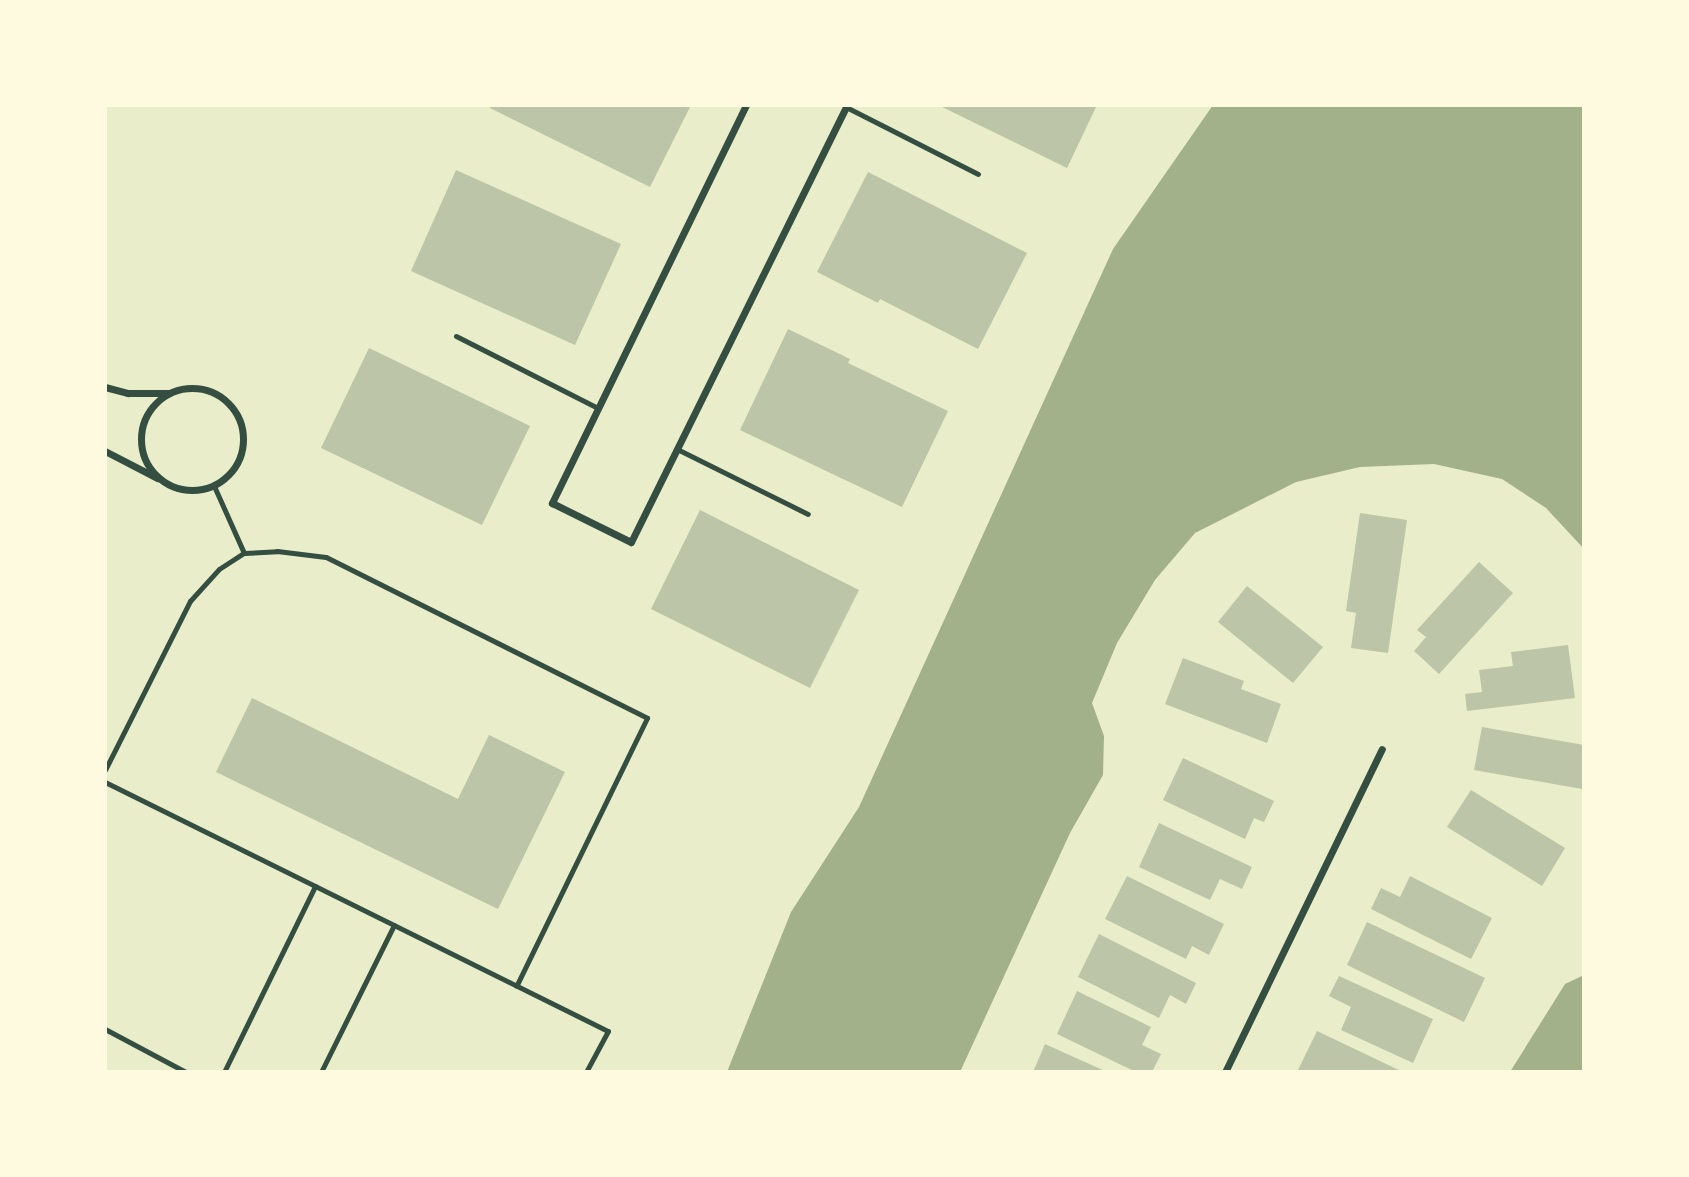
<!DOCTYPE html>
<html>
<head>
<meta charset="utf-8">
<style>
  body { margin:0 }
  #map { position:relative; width:1689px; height:1177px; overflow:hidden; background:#e9edc9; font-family:Overpass,sans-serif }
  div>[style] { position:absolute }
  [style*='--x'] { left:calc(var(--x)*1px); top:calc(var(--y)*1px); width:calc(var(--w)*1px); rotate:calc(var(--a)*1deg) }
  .water>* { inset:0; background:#a3b18a }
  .building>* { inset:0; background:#bcc5a7 }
  .service>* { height:5px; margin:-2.5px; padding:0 2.5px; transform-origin:2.5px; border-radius:2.5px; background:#344e41 }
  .minor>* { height:7px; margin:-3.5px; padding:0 3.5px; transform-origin:3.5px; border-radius:3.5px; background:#344e41 }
  .minor>.ring { margin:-3.5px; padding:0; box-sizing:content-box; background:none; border:7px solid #344e41; border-radius:50% }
  span { translate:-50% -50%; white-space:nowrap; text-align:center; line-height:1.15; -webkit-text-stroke:7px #fefae0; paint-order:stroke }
  .frame { position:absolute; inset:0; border:107px solid #fefae0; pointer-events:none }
</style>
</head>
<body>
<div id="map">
  <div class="water">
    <div style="clip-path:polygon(1213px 105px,1584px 105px,1584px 549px,1546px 508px,1502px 479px,1434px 464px,1360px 467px,1296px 482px,1195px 533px,1155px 580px,1117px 643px,1092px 703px,1104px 736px,1103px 775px,1070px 833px,960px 1072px,727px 1072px,791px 912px,859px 807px,1113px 249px)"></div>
    <div style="clip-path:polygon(1584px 975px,1584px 1072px,1510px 1072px,1565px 984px)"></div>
  </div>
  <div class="building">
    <div style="clip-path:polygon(491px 105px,691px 105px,650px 187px,490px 108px)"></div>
    <div style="clip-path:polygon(938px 105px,1097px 105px,1067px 168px)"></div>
    <div style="clip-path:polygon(456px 170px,621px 244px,575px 345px,411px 271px)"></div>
    <div style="clip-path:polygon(868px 172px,1027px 253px,978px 349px,880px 299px,878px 303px,817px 272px)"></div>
    <div style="clip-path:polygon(788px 329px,850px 359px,848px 363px,948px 411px,902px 507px,740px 430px)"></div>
    <div style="clip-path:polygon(369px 348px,530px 426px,482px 525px,321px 448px)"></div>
    <div style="clip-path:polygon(700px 510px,859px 590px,810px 688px,651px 609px)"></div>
    <div style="clip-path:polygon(1360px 513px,1407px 520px,1388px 653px,1351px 648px,1356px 613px,1346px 611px)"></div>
    <div style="clip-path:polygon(1479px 562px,1513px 593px,1439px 674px,1414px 651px,1426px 637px,1417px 630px)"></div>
    <div style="clip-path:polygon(1247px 586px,1323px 647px,1293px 683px,1218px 622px)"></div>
    <div style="clip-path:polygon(1568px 645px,1575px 698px,1467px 711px,1465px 694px,1482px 692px,1479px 670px,1513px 666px,1511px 652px)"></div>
    <div style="clip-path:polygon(1183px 658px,1244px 681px,1241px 689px,1281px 704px,1267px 743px,1165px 704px)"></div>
    <div style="clip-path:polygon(252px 698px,458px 799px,489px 735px,565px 772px,498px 909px,216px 772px)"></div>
    <div style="clip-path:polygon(1482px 727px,1584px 745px,1582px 789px,1474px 770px)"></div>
    <div style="clip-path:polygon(1183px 758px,1274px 801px,1264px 822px,1254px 818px,1245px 839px,1163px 800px)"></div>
    <div style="clip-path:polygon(1471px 790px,1565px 848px,1542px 886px,1447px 827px)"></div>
    <div style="clip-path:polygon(1159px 823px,1252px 867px,1242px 889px,1220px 879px,1210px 900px,1139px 867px)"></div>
    <div style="clip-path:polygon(1127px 876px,1224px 924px,1209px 955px,1192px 946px,1186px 959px,1105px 919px)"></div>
    <div style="clip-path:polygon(1410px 876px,1492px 918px,1471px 959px,1371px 909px,1381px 888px,1400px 897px)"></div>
    <div style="clip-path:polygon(1367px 922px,1485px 978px,1464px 1022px,1347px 965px)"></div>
    <div style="clip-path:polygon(1099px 934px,1196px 983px,1186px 1004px,1170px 995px,1159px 1018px,1078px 977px)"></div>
    <div style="clip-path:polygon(1339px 976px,1433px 1019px,1413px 1063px,1341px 1030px,1351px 1007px,1329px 996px)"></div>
    <div style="clip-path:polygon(1077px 991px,1151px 1027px,1142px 1045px,1161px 1054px,1152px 1072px,1136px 1072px,1057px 1034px)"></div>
    <div style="clip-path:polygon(1317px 1031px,1403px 1072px,1297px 1072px)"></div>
    <div style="clip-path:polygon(1045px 1044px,1107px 1072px,1033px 1072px)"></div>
  </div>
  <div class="service">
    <div style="--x:846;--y:107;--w:148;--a:26.9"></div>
    <div style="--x:456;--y:336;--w:159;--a:26.9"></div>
    <div style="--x:677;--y:449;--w:146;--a:26.4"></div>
    <div style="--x:214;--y:486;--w:73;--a:65.9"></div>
    <div style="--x:105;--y:770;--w:189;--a:-63.3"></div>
    <div style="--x:190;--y:601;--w:43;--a:-47.8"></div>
    <div style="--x:219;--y:569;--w:30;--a:-33"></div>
    <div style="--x:244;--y:553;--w:33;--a:-3"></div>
    <div style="--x:277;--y:551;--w:49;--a:7"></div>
    <div style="--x:326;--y:557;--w:359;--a:26.6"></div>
    <div style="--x:647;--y:718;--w:298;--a:116"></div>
    <div style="--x:105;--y:782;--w:561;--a:26.34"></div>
    <div style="--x:608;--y:1031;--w:47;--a:118.2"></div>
    <div style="--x:105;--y:1029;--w:92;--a:28"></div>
    <div style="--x:224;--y:1072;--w:207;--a:-63.9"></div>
    <div style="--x:321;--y:1072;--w:164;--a:-63.6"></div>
  </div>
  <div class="minor">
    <div style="--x:746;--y:105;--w:443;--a:116"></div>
    <div style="--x:552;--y:503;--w:88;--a:26.3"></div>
    <div style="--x:631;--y:542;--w:487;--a:-63.7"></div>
    <div style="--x:105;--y:387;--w:24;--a:15"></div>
    <div style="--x:128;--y:393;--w:41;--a:0"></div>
    <div class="ring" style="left:141px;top:388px;width:95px;height:95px"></div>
    <div style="--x:105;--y:451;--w:59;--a:27.4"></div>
    <div style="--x:1225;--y:1072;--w:359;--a:-64.1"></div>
  </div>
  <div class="frame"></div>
</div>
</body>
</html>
